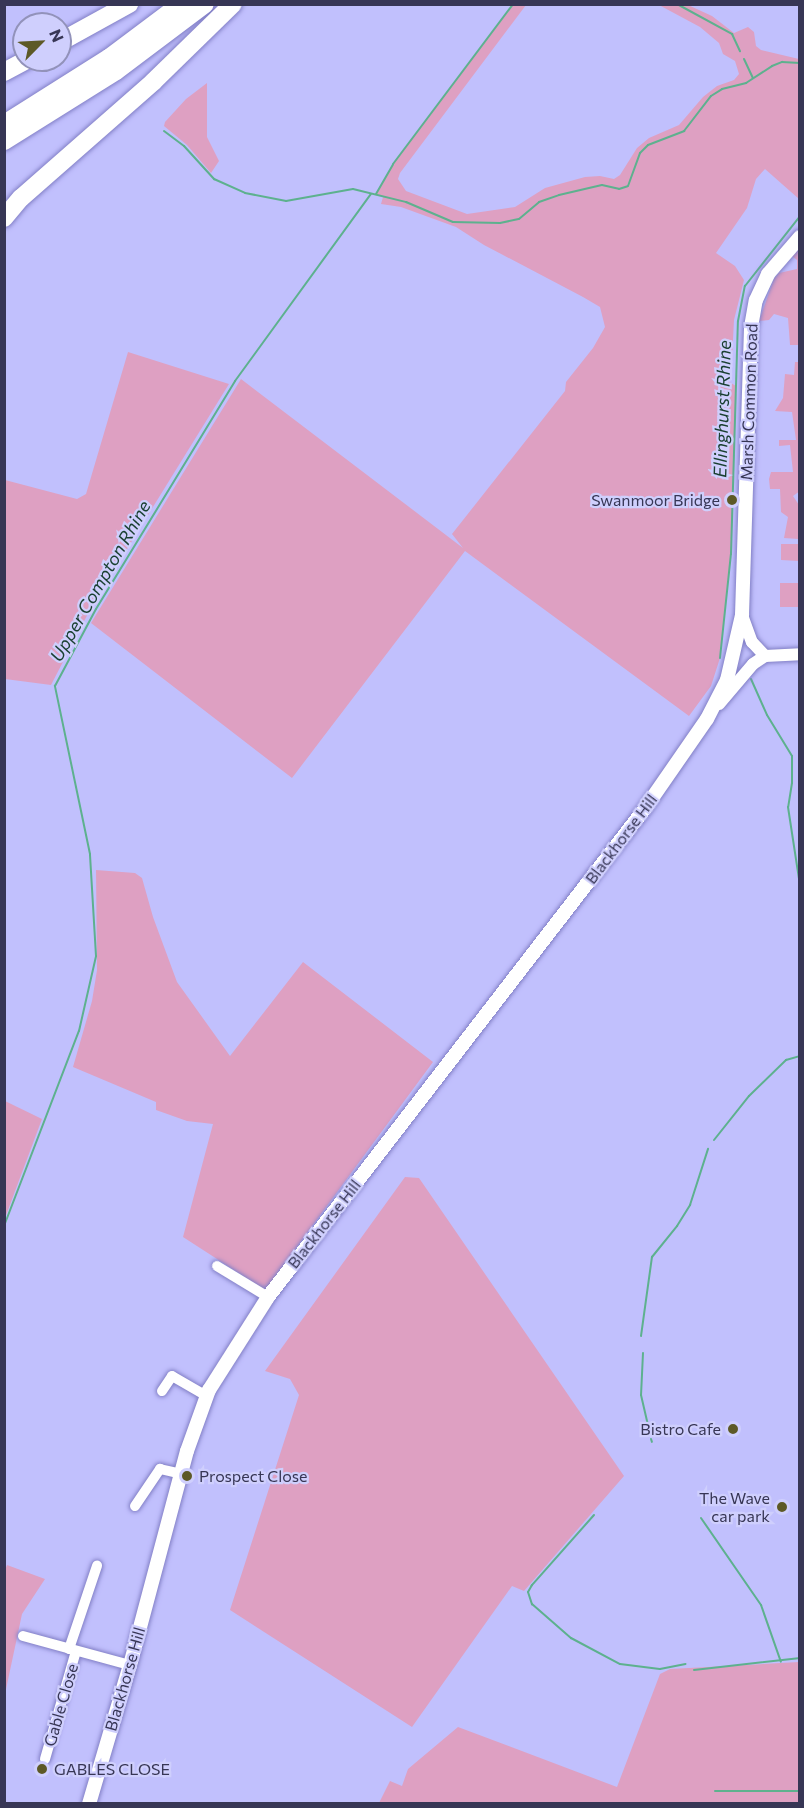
<!DOCTYPE html>
<html>
<head>
<meta charset="utf-8">
<style>
  body { margin:0 }
  #map { position:relative; width:804px; height:1808px; overflow:hidden; background:#c1c0fd; font-family:Commissioner,sans-serif }
  div>[style] { position:absolute }
  [style*='--x'] { left:calc(var(--x)*1px); top:calc(var(--y)*1px); width:calc(var(--w)*1px); rotate:calc(var(--a)*1deg) }
  .green>* { inset:0; background:#dea0c2 }
  .stream>* { height:2px; margin:-1px; padding:0 1px; transform-origin:1px; border-radius:1px; background:#5db18e }
  .roads { filter:drop-shadow(0 0 2px #827fc6) drop-shadow(0 0 2px #827fc6) }
  .minor>* { height:10px; margin:-5px; padding:0 5px; transform-origin:5px; border-radius:5px; background:#fff }
  .tertiary>* { height:12px; margin:-6px; padding:0 6px; transform-origin:6px; border-radius:6px; background:#fff }
  .secondary>* { height:14px; margin:-7px; padding:0 7px; transform-origin:7px; border-radius:7px; background:#fff }
  .motorway>* { height:18px; margin:-9px; padding:0 9px; transform-origin:9px; border-radius:9px; background:#fff }
  .dots>* { width:16px; height:16px; translate:-50% -50%; box-sizing:border-box; border:3px solid #cfcffd; border-radius:50% }
  span { translate:-50% -50%; white-space:nowrap; text-align:center; line-height:1.15; -webkit-text-stroke:4.5px #cfcffd; paint-order:stroke }
  .street-label { font-size:16px; color:#373655 }
  .poi-label { font-size:16px; color:#373655 }
  .right { translate:-100% -50%; text-align:right }
  .left { translate:0 -50%; text-align:left }
  .water-label { font-size:18px; color:#193f30; font-style:italic }
  .frame { position:absolute; inset:0; border:6px solid #373655; pointer-events:none }
  .north { position:absolute; left:12px; top:12px; width:60px; height:60px; box-sizing:border-box; background:#cfcffd; border:2px solid #9292ba; border-radius:50%; rotate:66deg; font-size:16px; font-weight:700; line-height:24px; text-align:center; color:#373655 }
  .north::after { content:''; display:block; margin:auto; width:21px; height:27px; background:#5d5926; clip-path:polygon(50% 0,100% 100%,50% 72%,0 100%) }
</style>
</head>
<body>
<div id="map">
  <div class="green">
    <div style="clip-path:polygon(513px 5px,526px 5px,400px 173px,398px 179px,406px 191px,467px 214px,515px 207px,545px 188px,585px 177px,600px 176px,614px 179px,620px 175px,637px 148px,649px 138px,679px 125px,703px 97px,717px 86px,734px 80px,739px 74px,735px 61px,723px 54px,719px 43px,700px 27px,659px 5px,688px 5px,712px 16px,734px 33px,748px 27px,754px 32px,756px 46px,761px 50px,799px 59px,799px 199px,765px 169px,756px 179px,747px 208px,716px 253px,735px 266px,744px 280px,734px 320px,732px 359px,730px 364px,716px 374px,736px 386px,731px 554px,720px 658px,711px 686px,689px 716px,465px 551px,292px 778px,91px 623px,241px 379px,463px 548px,452px 534px,565px 391px,566px 382px,593px 348px,605px 327px,600px 307px,583px 297px,484px 245px,456px 227px,401px 207px,381px 204px,383px 197px,375px 195px,393px 164px)"></div>
    <div style="clip-path:polygon(207px 83px,207px 137px,219px 161px,211px 173px,187px 145px,164px 126px,165px 122px,186px 99px)"></div>
    <div style="clip-path:polygon(798px 250px,800px 336px,799px 345px,790px 345px,788px 318px,774px 314px,769px 320px,759px 321px,774px 279px,779px 273px,797px 269px,797px 260px,792px 256px)"></div>
    <div style="clip-path:polygon(128px 352px,229px 384px,93px 604px,51px 685px,5px 679px,5px 480px,77px 499px,86px 494px)"></div>
    <div style="clip-path:polygon(795px 362px,799px 362px,800px 491px,793px 496px,799px 505px,799px 561px,781px 560px,781px 544px,798px 544px,798px 539px,784px 538px,788px 517px,781px 512px,780px 489px,770px 489px,769px 479px,771px 472px,793px 472px,790px 445px,779px 446px,779px 440px,796px 440px,792px 412px,775px 411px,783px 398px,785px 374px,794px 375px)"></div>
    <div style="clip-path:polygon(780px 583px,799px 583px,799px 607px,780px 607px)"></div>
    <div style="clip-path:polygon(96px 870px,135px 873px,142px 878px,153px 917px,177px 982px,230px 1056px,303px 962px,433px 1062px,265px 1290px,183px 1237px,213px 1124px,187px 1121px,156px 1110px,156px 1102px,73px 1067px,92px 1001px,97px 970px)"></div>
    <div style="clip-path:polygon(5px 1101px,42px 1119px,5px 1218px)"></div>
    <div style="clip-path:polygon(405px 1177px,419px 1178px,624px 1476px,524px 1591px,512px 1586px,412px 1727px,230px 1610px,299px 1395px,290px 1379px,265px 1371px)"></div>
    <div style="clip-path:polygon(7px 1565px,45px 1579px,22px 1614px,5px 1694px,4px 1573px)"></div>
    <div style="clip-path:polygon(799px 1662px,799px 1803px,379px 1803px,390px 1781px,402px 1786px,408px 1769px,458px 1727px,617px 1787px,660px 1674px,670px 1669px)"></div>
  </div>
  <div class="stream">
    <div style="--x:677;--y:4;--w:63;--a:28.6"></div>
    <div style="--x:732;--y:34;--w:19;--a:65"></div>
    <div style="--x:744;--y:59;--w:21;--a:65"></div>
    <div style="--x:164;--y:131;--w:25;--a:37"></div>
    <div style="--x:184;--y:146;--w:45;--a:47.7"></div>
    <div style="--x:214;--y:179;--w:34;--a:24"></div>
    <div style="--x:245;--y:193;--w:42;--a:11"></div>
    <div style="--x:286;--y:201;--w:68;--a:-10.2"></div>
    <div style="--x:353;--y:189;--w:55;--a:13.8"></div>
    <div style="--x:406;--y:202;--w:51;--a:23.1"></div>
    <div style="--x:453;--y:222;--w:47;--a:1.2"></div>
    <div style="--x:500;--y:223;--w:19;--a:-12"></div>
    <div style="--x:519;--y:219;--w:26;--a:-40"></div>
    <div style="--x:539;--y:202;--w:21;--a:-19"></div>
    <div style="--x:559;--y:195;--w:44;--a:-13.1"></div>
    <div style="--x:602;--y:185;--w:17;--a:13"></div>
    <div style="--x:619;--y:189;--w:9;--a:-18"></div>
    <div style="--x:628;--y:186;--w:35;--a:-70"></div>
    <div style="--x:640;--y:153;--w:11;--a:-45"></div>
    <div style="--x:648;--y:145;--w:39;--a:-21"></div>
    <div style="--x:684;--y:131;--w:44;--a:-52.4"></div>
    <div style="--x:711;--y:96;--w:13;--a:-32"></div>
    <div style="--x:722;--y:89;--w:25;--a:-14"></div>
    <div style="--x:746;--y:83;--w:31;--a:-33"></div>
    <div style="--x:772;--y:66;--w:11;--a:-22"></div>
    <div style="--x:782;--y:62;--w:18;--a:3"></div>
    <div style="--x:376;--y:194;--w:34;--a:-60"></div>
    <div style="--x:393;--y:164;--w:200;--a:-53.1"></div>
    <div style="--x:800;--y:254;--w:4;--a:90"></div>
    <div style="--x:720;--y:658;--w:105;--a:-84"></div>
    <div style="--x:731;--y:554;--w:233;--a:-88.3"></div>
    <div style="--x:738;--y:321;--w:36;--a:-79"></div>
    <div style="--x:745;--y:286;--w:89;--a:-51.8"></div>
    <div style="--x:751;--y:679;--w:39;--a:66"></div>
    <div style="--x:767;--y:715;--w:48;--a:58.6"></div>
    <div style="--x:792;--y:756;--w:27;--a:90"></div>
    <div style="--x:792;--y:783;--w:24;--a:99"></div>
    <div style="--x:788;--y:807;--w:79;--a:81.3"></div>
    <div style="--x:714;--y:1140;--w:56;--a:-51.5"></div>
    <div style="--x:749;--y:1096;--w:52;--a:-44.2"></div>
    <div style="--x:786;--y:1060;--w:15;--a:-16"></div>
    <div style="--x:4;--y:1226;--w:209;--a:-69"></div>
    <div style="--x:79;--y:1031;--w:77;--a:-77.2"></div>
    <div style="--x:96;--y:956;--w:102;--a:-93.4"></div>
    <div style="--x:90;--y:854;--w:172;--a:-101.8"></div>
    <div style="--x:55;--y:686;--w:87;--a:-62"></div>
    <div style="--x:96;--y:609;--w:267;--a:-58.6"></div>
    <div style="--x:235;--y:381;--w:231;--a:-54"></div>
    <div style="--x:641;--y:1336;--w:80;--a:-82.1"></div>
    <div style="--x:652;--y:1257;--w:40;--a:-51"></div>
    <div style="--x:677;--y:1226;--w:25;--a:-58"></div>
    <div style="--x:690;--y:1205;--w:59;--a:-72.2"></div>
    <div style="--x:643;--y:1353;--w:42;--a:92.7"></div>
    <div style="--x:641;--y:1395;--w:36;--a:77"></div>
    <div style="--x:651;--y:1439;--w:3;--a:72"></div>
    <div style="--x:594;--y:1515;--w:94;--a:131.5"></div>
    <div style="--x:532;--y:1585;--w:8;--a:120"></div>
    <div style="--x:528;--y:1592;--w:13;--a:72"></div>
    <div style="--x:532;--y:1604;--w:52;--a:41.1"></div>
    <div style="--x:571;--y:1638;--w:55;--a:28"></div>
    <div style="--x:620;--y:1664;--w:40;--a:7.1"></div>
    <div style="--x:660;--y:1669;--w:26;--a:-11"></div>
    <div style="--x:701;--y:1518;--w:106;--a:55.4"></div>
    <div style="--x:761;--y:1605;--w:60;--a:70.7"></div>
    <div style="--x:694;--y:1670;--w:107;--a:-6.5"></div>
    <div style="--x:715;--y:1791;--w:85;--a:0"></div>
  </div>
  <div class="roads">
    <div class="minor">
      <div style="--x:217;--y:1266;--w:60;--a:31.3"></div>
      <div style="--x:162;--y:1391;--w:18;--a:-56"></div>
      <div style="--x:172;--y:1376;--w:39;--a:30"></div>
      <div style="--x:135;--y:1506;--w:45;--a:-56"></div>
      <div style="--x:160;--y:1469;--w:22;--a:13"></div>
      <div style="--x:23;--y:1636;--w:111;--a:15.2"></div>
      <div style="--x:69;--y:1649;--w:88;--a:-71.4"></div>
      <div style="--x:45;--y:1759;--w:112;--a:-74"></div>
    </div>
    <div class="tertiary">
      <div style="--x:742;--y:615;--w:29;--a:70"></div>
      <div style="--x:752;--y:642;--w:19;--a:47"></div>
      <div style="--x:719;--y:704;--w:52;--a:-49.6"></div>
      <div style="--x:753;--y:664;--w:14;--a:-34"></div>
      <div style="--x:765;--y:656;--w:35;--a:-3"></div>
    </div>
    <div class="secondary">
      <div style="--x:89;--y:1804;--w:145;--a:-73.6"></div>
      <div style="--x:130;--y:1665;--w:221;--a:-75.1"></div>
      <div style="--x:187;--y:1451;--w:65;--a:-70.2"></div>
      <div style="--x:209;--y:1390;--w:110;--a:-57.6"></div>
      <div style="--x:268;--y:1297;--w:619;--a:-52.35"></div>
      <div style="--x:646;--y:807;--w:107;--a:-55.3"></div>
      <div style="--x:707;--y:719;--w:44;--a:-62.9"></div>
      <div style="--x:727;--y:680;--w:67;--a:-77"></div>
      <div style="--x:742;--y:615;--w:288;--a:-88.2"></div>
      <div style="--x:751;--y:327;--w:27;--a:-80"></div>
      <div style="--x:756;--y:300;--w:29;--a:-65"></div>
      <div style="--x:768;--y:274;--w:49;--a:-49.1"></div>
    </div>
    <div class="motorway">
      <div style="--x:60;--y:42;--w:79;--a:-28.8"></div>
      <div style="--x:4;--y:72;--w:26;--a:-28"></div>
      <div style="--x:4;--y:124;--w:124;--a:-32.2"></div>
      <div style="--x:109;--y:58;--w:90;--a:-36.9"></div>
      <div style="--x:4;--y:141;--w:132;--a:-32"></div>
      <div style="--x:116;--y:71;--w:111;--a:-37"></div>
      <div style="--x:4;--y:218;--w:26;--a:-50"></div>
      <div style="--x:21;--y:198;--w:177;--a:-41.3"></div>
      <div style="--x:154;--y:81;--w:110;--a:-44.3"></div>
    </div>
  </div>
  <div class="dots">
    <div style="left:732px;top:500px;background:#5d5926"></div>
    <div style="left:733px;top:1429px;background:#5d5926"></div>
    <div style="left:187px;top:1476px;background:#5d5926"></div>
    <div style="left:782px;top:1507px;background:#5d5926"></div>
    <div style="left:42px;top:1769px;background:#5d5926"></div>
  </div>
  <div class="street-label">
    <span style="left:749px;top:402px;rotate:-88deg">Marsh Common Road</span>
    <span style="left:621px;top:839px;rotate:-53deg">Blackhorse Hill</span>
    <span style="left:324px;top:1224px;rotate:-52deg">Blackhorse Hill</span>
    <span style="left:125px;top:1679px;rotate:-74deg">Blackhorse Hill</span>
    <span style="left:61px;top:1705px;rotate:-74deg">Gable Close</span>
  </div>
  <div class="poi-label">
    <span class="right" style="left:720px;top:500px">Swanmoor Bridge</span>
    <span class="right" style="left:721px;top:1429px">Bistro Cafe</span>
    <span class="left" style="left:199px;top:1476px">Prospect Close</span>
    <span class="right" style="left:770px;top:1507px">The Wave<br>car park</span>
    <span class="left" style="left:54px;top:1769px">GABLES CLOSE</span>
  </div>
  <div class="water-label">
    <span style="left:722px;top:409px;rotate:-88deg">Ellinghurst Rhine</span>
    <span style="left:100px;top:581px;rotate:-60deg">Upper Compton Rhine</span>
  </div>
  <div class="frame"></div>
  <div class="north">N</div>
</div>
</body>
</html>
